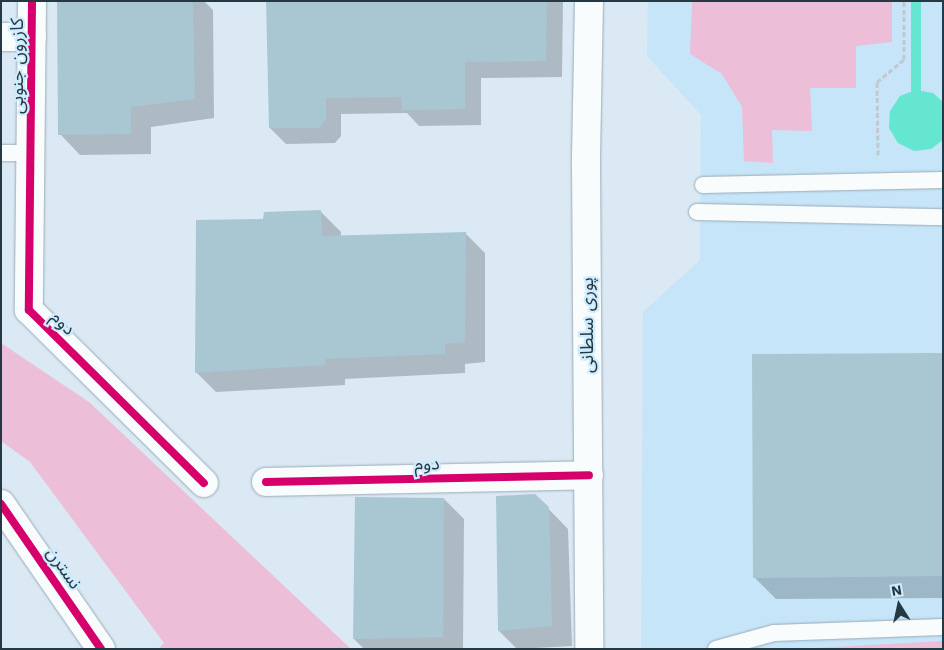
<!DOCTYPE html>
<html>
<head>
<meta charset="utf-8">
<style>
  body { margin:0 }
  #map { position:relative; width:944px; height:650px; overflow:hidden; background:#dae9f4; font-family:"Work Sans","Noto Sans Arabic",sans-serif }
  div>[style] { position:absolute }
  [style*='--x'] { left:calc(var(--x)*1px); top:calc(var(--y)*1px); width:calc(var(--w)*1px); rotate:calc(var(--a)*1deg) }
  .built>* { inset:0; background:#c6e5f9 }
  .green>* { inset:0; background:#edbed8 }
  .water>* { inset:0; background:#64e6d0 }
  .shadow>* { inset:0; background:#0003 }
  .stream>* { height:10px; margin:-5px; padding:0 5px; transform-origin:5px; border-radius:5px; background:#64e6d0 }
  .building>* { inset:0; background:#a8c7d2 }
  .path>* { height:3px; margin-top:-1.5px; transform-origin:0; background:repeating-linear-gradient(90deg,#c2c9ce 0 5px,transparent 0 7.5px) }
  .roads { filter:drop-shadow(0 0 1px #9babb5) drop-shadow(0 0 1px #9babb5) }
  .lane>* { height:16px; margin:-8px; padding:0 8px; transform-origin:8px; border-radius:8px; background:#f9fcfd }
  .street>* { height:28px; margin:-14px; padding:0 14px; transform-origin:14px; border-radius:14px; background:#f9fcfd }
  .secondary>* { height:28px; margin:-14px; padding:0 14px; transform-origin:14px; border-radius:14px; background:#f9fcfd }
  .cycleway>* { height:8px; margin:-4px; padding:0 4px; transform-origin:4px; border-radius:4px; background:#d6006c }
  span { translate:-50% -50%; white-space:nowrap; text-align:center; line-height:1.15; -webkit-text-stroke:4.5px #cfecfe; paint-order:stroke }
  .street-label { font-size:18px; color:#253944 }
  .frame { position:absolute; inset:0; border:2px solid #253944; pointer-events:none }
  .north { position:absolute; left:874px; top:580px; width:50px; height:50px; -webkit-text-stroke:4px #cfecfe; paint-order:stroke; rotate:350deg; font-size:14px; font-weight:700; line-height:20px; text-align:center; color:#253944 }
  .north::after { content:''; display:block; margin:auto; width:18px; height:22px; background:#253944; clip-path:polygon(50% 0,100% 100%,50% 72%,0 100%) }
</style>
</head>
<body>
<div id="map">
  <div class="built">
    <div style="clip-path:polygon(648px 1px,943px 1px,943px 649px,641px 649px,643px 312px,700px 260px,701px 115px,647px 56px)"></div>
  </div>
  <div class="green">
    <div style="clip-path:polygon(692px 1px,892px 1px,892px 42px,856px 46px,856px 88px,810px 88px,812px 131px,772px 130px,773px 163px,744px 161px,742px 107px,722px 74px,690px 54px)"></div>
    <div style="clip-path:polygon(1px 343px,89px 402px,351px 649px,158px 649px,164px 643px,30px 462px,1px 441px)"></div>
    <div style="clip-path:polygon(943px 641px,943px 649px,797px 649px)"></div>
  </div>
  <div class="water">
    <div style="clip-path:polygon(916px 90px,933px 93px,943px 102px,943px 140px,931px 149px,914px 151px,898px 143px,889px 128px,890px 111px,900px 96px)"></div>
  </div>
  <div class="shadow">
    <div style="clip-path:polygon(58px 1px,204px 1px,213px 10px,214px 118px,151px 127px,151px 154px,80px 155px,60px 134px)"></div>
    <div style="clip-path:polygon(466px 1px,563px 1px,562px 77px,481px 78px,481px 125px,419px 126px,407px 113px,341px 114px,341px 136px,335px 143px,286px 144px,270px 128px)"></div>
    <div style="clip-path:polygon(321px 212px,341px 232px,341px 237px,465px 233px,485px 253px,485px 362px,465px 364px,465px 373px,345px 379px,345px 385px,216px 392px,196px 372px,265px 220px)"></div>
    <div style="clip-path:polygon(943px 354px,943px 598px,776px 599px,754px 577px)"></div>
    <div style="clip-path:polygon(535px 495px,568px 529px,572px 646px,517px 649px,499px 631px)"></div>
    <div style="clip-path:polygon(444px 499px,464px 519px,463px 649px,364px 649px,354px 639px)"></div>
  </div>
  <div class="stream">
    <div style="--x:916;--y:1;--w:89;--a:90"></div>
  </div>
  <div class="building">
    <div style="clip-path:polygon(57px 1px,193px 1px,195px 99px,131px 107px,131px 134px,58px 135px)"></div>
    <div style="clip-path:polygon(266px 1px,547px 1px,546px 61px,465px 62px,465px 109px,402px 110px,401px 97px,326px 98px,326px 120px,319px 128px,269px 128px)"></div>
    <div style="clip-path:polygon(321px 210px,322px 236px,466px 232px,465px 342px,445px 344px,445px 354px,325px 359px,325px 365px,195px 373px,196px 220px,263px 219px,264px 212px)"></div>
    <div style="clip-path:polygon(943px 353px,943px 576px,753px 578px,752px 354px)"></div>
    <div style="clip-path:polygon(535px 494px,549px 507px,552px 626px,498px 631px,496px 496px)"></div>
    <div style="clip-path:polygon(355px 497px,444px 498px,443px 637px,353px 639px)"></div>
  </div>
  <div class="path">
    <div style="--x:878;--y:155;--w:73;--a:-90.8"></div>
    <div style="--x:877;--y:82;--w:35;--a:-40"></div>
    <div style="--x:904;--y:59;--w:58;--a:-90"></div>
  </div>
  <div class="roads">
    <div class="lane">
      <div style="--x:1;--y:153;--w:30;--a:0"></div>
      <div style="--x:703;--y:185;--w:240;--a:-1.2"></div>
      <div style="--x:697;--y:212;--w:246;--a:1.2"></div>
      <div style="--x:716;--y:649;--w:60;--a:-15.4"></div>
      <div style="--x:774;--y:633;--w:169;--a:-2"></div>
    </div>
    <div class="street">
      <div style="--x:32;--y:1;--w:309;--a:90.6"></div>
      <div style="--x:29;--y:310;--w:246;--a:44.7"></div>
      <div style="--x:1;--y:37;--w:31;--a:0"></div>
      <div style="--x:266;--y:482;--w:323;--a:-1.2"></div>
      <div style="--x:1;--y:504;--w:176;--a:55.4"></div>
    </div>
    <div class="secondary">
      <div style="--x:589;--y:1;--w:163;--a:91.1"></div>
      <div style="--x:586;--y:164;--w:485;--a:89.6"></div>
    </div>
  </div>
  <div class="cycleway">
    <div style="--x:32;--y:1;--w:309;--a:90.6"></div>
    <div style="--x:29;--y:310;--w:246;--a:44.7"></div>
    <div style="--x:266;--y:482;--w:323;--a:-1.2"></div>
    <div style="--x:1;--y:504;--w:176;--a:55.4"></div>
  </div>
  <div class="street-label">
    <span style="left:17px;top:66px;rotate:-90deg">کازرون جنوبی</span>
    <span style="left:63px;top:323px;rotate:45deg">دوم</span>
    <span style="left:587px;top:325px;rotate:-90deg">پوری سلطانی</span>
    <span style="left:427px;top:464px;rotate:-1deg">دوم</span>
    <span style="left:64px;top:568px;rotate:55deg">نسترن</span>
  </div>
  <div class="frame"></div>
  <div class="north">N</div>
</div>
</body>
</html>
